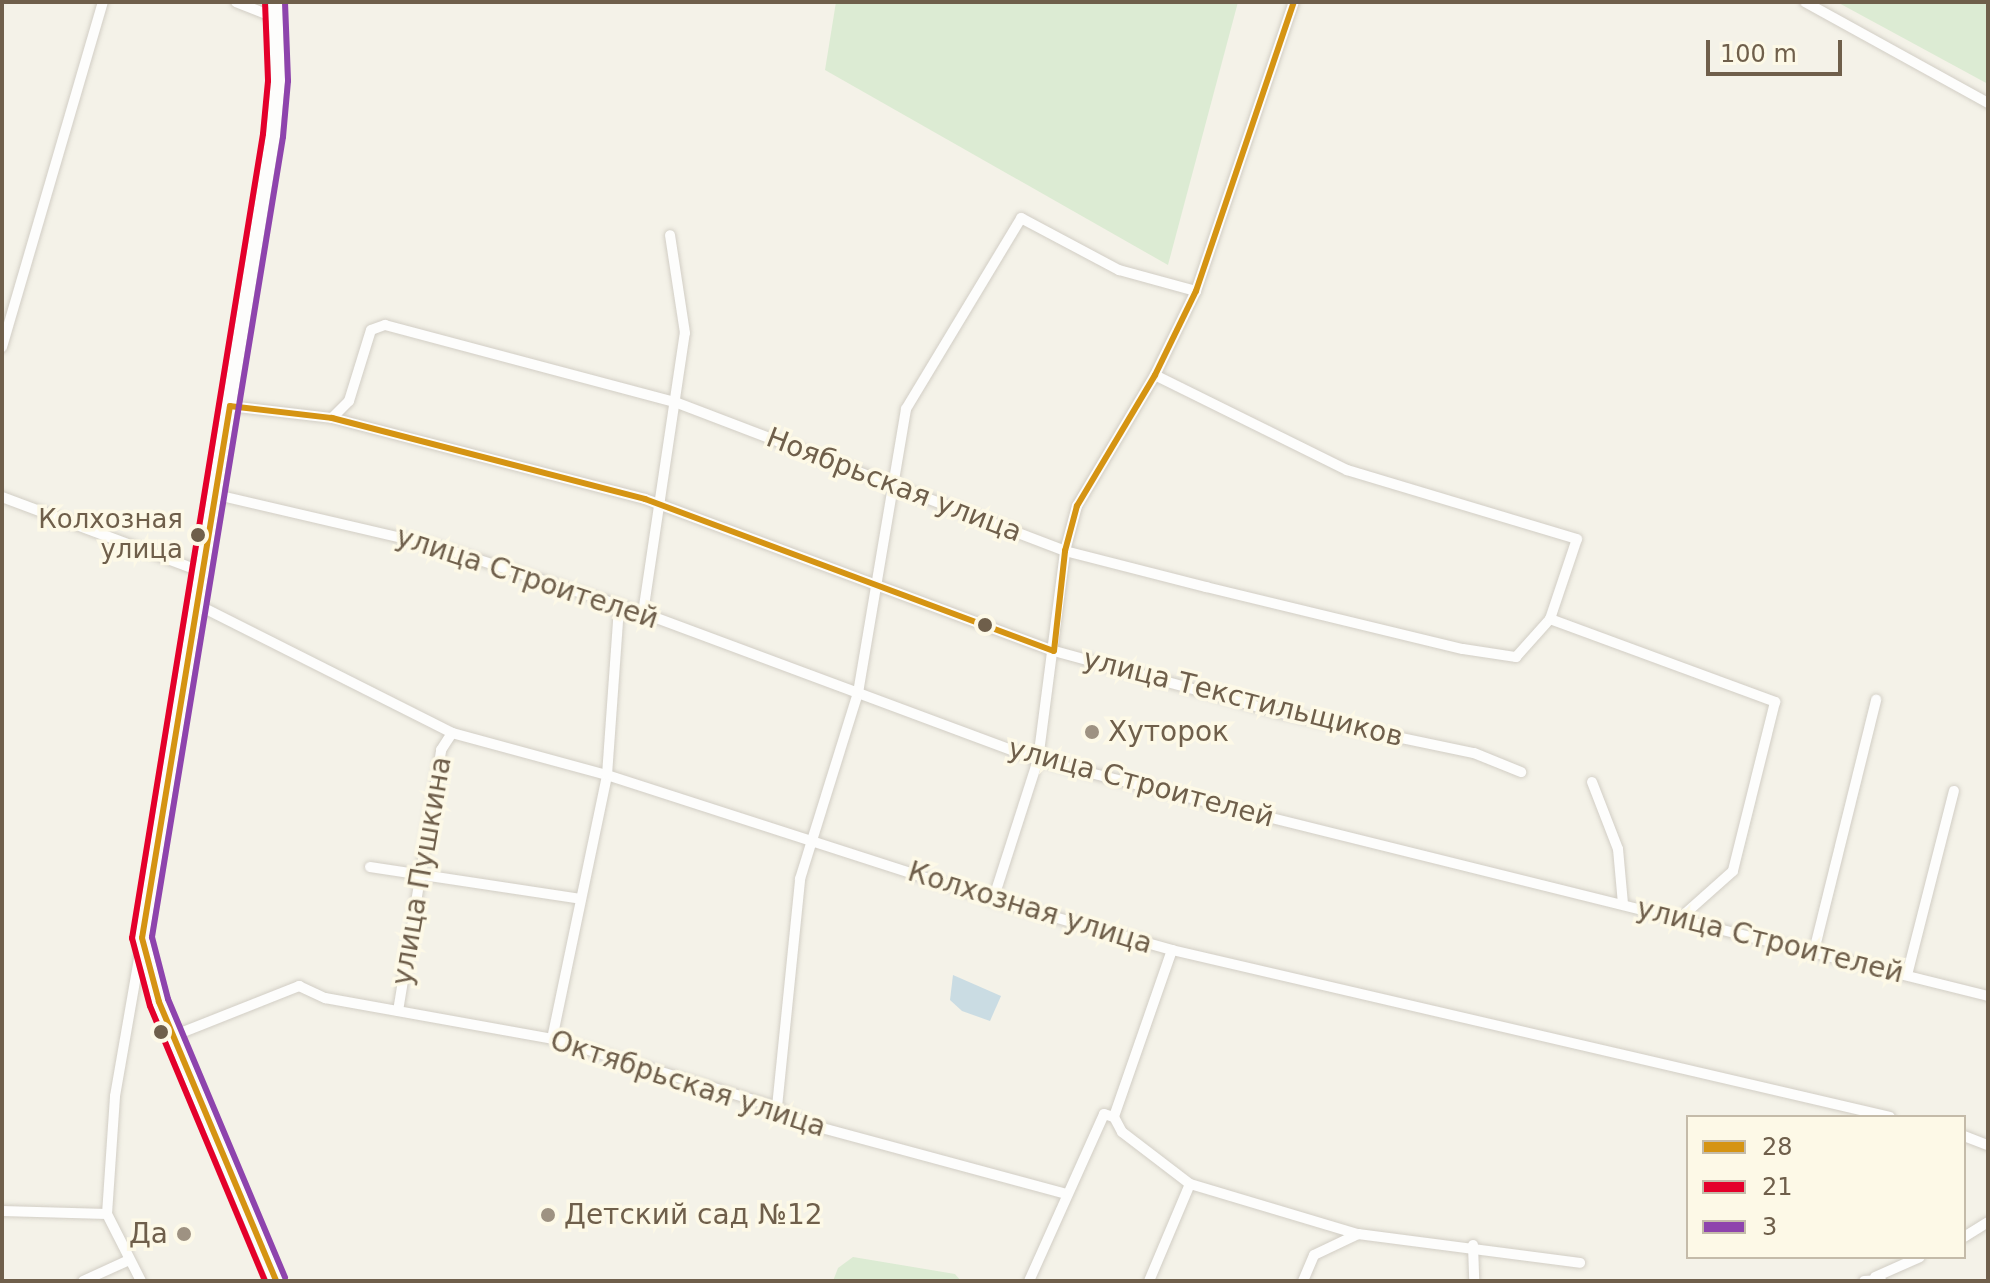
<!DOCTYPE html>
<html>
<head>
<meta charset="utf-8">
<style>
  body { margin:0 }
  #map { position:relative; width:1990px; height:1283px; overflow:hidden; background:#f4f2e8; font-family:"DejaVu Sans",sans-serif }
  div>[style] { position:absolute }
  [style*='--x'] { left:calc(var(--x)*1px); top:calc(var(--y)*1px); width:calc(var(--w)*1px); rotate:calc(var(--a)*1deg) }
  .green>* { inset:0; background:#dcebd3 }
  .water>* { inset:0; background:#cadce3 }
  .roads { filter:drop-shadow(0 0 2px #d2cec5) drop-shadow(0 0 2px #d2cec5) }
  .street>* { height:10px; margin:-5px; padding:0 5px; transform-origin:5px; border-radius:5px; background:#fdfdfc }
  .secondary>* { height:14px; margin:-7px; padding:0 7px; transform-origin:7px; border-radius:7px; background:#fdfdfc }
  .bus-1>* { height:6px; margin:-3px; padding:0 3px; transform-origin:3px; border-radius:3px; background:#d59413 }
  .bus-2>* { height:6px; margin:-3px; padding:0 3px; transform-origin:3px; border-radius:3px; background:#e4002b }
  .bus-3>* { height:6px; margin:-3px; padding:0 3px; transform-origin:3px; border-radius:3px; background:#8e44ad }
  .dots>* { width:22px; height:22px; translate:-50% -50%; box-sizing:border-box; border:4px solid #fdf9e7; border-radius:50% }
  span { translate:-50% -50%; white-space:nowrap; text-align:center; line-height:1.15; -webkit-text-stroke:7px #fdf9e7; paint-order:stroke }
  .bus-label { font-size:26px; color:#6f5f4b }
  .right { translate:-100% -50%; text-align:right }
  .street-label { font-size:28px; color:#6f5f4b }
  .poi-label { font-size:28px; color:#6f5f4b }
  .left { translate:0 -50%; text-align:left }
  .frame { position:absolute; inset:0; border:4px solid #6f5f4b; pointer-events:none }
  .legend { position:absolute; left:1686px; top:1115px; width:280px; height:144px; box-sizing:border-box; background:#fdf9e7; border:2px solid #c4bba9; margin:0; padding:10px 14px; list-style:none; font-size:24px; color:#6f5f4b }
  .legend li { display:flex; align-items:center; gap:16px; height:40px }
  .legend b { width:40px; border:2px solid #c4bba9 }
  .scale { position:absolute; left:1706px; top:40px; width:136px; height:36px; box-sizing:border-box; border:4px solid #6f5f4b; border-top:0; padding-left:10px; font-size:24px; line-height:28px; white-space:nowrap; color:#6f5f4b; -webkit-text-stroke:6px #fdf9e7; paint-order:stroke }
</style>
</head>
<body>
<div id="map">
  <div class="green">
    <div style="clip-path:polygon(836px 2px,1238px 2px,1168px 265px,825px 70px)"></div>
    <div style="clip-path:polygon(1837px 2px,1988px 2px,1988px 84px)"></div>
    <div style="clip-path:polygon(853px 1257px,955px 1274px,961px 1281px,833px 1281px,838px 1268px)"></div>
  </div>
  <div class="water">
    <div style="clip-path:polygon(953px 975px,1001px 996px,990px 1021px,962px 1011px,950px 1000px)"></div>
  </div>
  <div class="roads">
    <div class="street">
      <div style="--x:236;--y:2;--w:43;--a:21.8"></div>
      <div style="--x:1805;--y:2;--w:209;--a:28.9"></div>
      <div style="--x:2;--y:347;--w:359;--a:-73.7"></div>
      <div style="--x:230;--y:406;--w:103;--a:6.7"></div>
      <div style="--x:332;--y:418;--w:323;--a:14.5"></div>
      <div style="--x:645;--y:499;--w:436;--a:20.4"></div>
      <div style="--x:1054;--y:651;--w:231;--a:15.3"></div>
      <div style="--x:1277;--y:712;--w:201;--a:11.8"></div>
      <div style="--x:1474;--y:753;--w:51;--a:22"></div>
      <div style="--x:332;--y:418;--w:24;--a:-45"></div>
      <div style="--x:349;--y:401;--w:74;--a:-72.8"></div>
      <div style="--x:371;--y:330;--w:15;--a:-20"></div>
      <div style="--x:385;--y:325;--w:300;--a:14.9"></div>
      <div style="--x:675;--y:402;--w:417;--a:20.9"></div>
      <div style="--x:1065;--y:551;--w:146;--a:14.3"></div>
      <div style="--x:1206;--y:587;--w:264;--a:13.6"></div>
      <div style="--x:1463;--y:649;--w:54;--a:8.6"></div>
      <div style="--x:1516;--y:657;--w:51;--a:-48.2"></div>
      <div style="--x:1550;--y:619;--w:84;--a:-71.4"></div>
      <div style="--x:1577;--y:539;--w:240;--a:-163.3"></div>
      <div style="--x:1347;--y:470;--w:214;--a:-153.7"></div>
      <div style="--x:217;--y:495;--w:225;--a:13.1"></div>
      <div style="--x:436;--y:546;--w:218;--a:17.9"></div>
      <div style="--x:643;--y:613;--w:421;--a:20.4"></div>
      <div style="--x:1038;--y:760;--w:979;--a:13.95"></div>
      <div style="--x:2;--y:497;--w:217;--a:20.5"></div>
      <div style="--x:200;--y:606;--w:282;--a:26.7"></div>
      <div style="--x:452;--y:733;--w:161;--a:15.2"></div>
      <div style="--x:607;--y:775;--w:406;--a:17.9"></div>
      <div style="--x:993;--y:900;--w:186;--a:15.6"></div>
      <div style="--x:1172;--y:950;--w:737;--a:13.09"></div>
      <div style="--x:643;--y:613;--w:283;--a:-81.5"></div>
      <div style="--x:685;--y:333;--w:99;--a:-98.7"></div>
      <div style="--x:1550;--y:619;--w:240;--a:20.2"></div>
      <div style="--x:1775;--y:702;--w:174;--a:104"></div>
      <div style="--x:1733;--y:871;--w:71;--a:138.4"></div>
      <div style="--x:1592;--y:782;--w:72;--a:68.8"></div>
      <div style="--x:1618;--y:849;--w:55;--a:84.8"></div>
      <div style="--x:370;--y:867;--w:213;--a:8.6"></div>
      <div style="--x:993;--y:900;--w:147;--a:-72.2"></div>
      <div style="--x:1038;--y:760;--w:211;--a:-82.6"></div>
      <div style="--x:1065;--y:551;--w:47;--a:-75.1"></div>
      <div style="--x:1077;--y:506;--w:152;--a:-59.2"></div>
      <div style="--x:1155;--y:375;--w:93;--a:-64"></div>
      <div style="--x:1196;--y:291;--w:305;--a:-71.3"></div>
      <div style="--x:1172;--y:950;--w:177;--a:109.2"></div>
      <div style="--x:1114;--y:1117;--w:17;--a:62"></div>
      <div style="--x:1122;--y:1132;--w:86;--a:37.4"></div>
      <div style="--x:1190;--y:1184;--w:175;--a:16.6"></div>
      <div style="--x:1358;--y:1234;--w:224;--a:7.4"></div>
      <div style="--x:1814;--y:951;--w:259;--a:-76.1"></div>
      <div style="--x:1907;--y:975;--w:190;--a:-75.7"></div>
      <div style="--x:398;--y:1011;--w:265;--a:-80.6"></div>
      <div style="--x:441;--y:750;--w:20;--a:-57"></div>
      <div style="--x:173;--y:1036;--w:136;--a:-21.6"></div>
      <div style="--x:299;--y:986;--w:29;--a:25"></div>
      <div style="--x:325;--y:998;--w:231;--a:10.2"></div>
      <div style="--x:552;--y:1039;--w:235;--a:16.8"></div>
      <div style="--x:777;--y:1107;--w:34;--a:30"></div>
      <div style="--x:807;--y:1124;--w:269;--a:15.1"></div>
      <div style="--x:552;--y:1039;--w:270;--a:-78.2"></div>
      <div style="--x:607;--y:775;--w:169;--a:-85.9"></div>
      <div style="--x:777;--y:1107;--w:229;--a:-84.2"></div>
      <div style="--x:800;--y:879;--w:195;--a:-72.7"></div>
      <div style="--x:858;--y:693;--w:288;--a:-80.4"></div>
      <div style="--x:906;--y:409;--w:223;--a:-58.9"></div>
      <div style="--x:1021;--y:218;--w:111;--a:28"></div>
      <div style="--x:1119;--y:270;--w:80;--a:15.3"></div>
      <div style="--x:1964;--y:1136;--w:26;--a:21"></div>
      <div style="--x:2;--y:1211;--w:105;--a:1.6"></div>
      <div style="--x:1964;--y:1237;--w:28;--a:-32"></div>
      <div style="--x:1473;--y:1245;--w:36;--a:88"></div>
      <div style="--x:1875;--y:1277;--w:49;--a:-24"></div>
      <div style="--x:83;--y:1281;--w:51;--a:-24.5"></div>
      <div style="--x:141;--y:1281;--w:75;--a:-116.9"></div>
      <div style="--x:107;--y:1214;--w:118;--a:-86.1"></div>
      <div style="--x:115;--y:1096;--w:157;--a:-80.1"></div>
      <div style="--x:1029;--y:1281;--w:183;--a:-65.8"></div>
      <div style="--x:1104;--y:1114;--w:10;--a:17"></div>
      <div style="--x:1149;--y:1281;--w:105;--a:-67.1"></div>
      <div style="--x:1303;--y:1281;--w:28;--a:-67"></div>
      <div style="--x:1314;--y:1255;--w:49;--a:-25.5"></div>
      <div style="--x:1864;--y:1281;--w:17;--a:-3"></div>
    </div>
    <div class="secondary">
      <div style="--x:275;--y:2;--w:79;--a:87.8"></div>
      <div style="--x:278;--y:81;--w:54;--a:95.3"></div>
      <div style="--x:273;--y:135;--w:814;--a:99.27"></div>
      <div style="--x:142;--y:938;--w:66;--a:75.1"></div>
      <div style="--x:159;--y:1002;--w:303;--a:67.2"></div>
    </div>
  </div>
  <div class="bus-1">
    <div style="--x:230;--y:406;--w:539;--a:99.39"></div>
    <div style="--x:142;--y:938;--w:66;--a:75.1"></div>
    <div style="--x:159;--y:1002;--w:303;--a:67.2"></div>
    <div style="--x:230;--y:406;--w:103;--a:6.7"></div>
    <div style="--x:332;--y:418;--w:323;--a:14.5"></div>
    <div style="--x:645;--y:499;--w:436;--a:20.4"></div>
    <div style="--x:1054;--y:651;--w:101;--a:-83.7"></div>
    <div style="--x:1065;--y:551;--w:47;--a:-75.1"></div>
    <div style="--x:1077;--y:506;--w:152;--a:-59.2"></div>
    <div style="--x:1155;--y:375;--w:93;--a:-64"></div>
    <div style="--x:1196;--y:291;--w:305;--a:-71.3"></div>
  </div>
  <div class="bus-2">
    <div style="--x:265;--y:2;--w:79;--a:87.8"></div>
    <div style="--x:268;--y:81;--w:53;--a:95.4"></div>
    <div style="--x:263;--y:134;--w:815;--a:99.25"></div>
    <div style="--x:132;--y:938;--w:70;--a:75.2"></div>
    <div style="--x:150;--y:1006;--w:298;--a:67.3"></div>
  </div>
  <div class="bus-3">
    <div style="--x:285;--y:2;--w:79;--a:87.8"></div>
    <div style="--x:288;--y:81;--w:56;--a:95.1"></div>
    <div style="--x:283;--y:137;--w:811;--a:99.3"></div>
    <div style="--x:152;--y:937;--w:64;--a:75.5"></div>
    <div style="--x:168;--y:999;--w:302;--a:67.2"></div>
  </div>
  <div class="dots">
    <div style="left:198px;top:535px;background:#6f5f4b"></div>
    <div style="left:985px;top:625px;background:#6f5f4b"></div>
    <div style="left:1092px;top:732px;background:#9e9282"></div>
    <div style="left:161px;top:1032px;background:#6f5f4b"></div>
    <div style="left:548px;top:1215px;background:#9e9282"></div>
    <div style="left:184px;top:1234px;background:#9e9282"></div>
  </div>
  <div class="bus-label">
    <span class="right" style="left:183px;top:535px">Колхозная<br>улица</span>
  </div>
  <div class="street-label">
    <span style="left:894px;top:485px;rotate:21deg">Ноябрьская улица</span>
    <span style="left:527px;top:578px;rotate:18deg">улица Строителей</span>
    <span style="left:1243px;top:698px;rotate:14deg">улица Текстильщиков</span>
    <span style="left:1141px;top:783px;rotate:15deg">улица Строителей</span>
    <span style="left:422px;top:871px;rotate:-80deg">улица Пушкина</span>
    <span style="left:1030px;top:908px;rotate:17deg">Колхозная улица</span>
    <span style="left:1770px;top:941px;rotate:14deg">улица Строителей</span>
    <span style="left:688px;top:1084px;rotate:18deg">Октябрьская улица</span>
  </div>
  <div class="poi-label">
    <span class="left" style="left:1108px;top:732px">Хуторок</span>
    <span class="left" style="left:564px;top:1215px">Детский сад №12</span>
    <span class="right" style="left:168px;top:1234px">Да</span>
  </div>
  <div class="frame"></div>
  <ul class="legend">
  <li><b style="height:10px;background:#d59413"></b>28</li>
  <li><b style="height:10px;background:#e4002b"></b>21</li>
  <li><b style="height:10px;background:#8e44ad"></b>3</li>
  </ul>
  <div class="scale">100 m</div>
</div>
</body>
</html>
